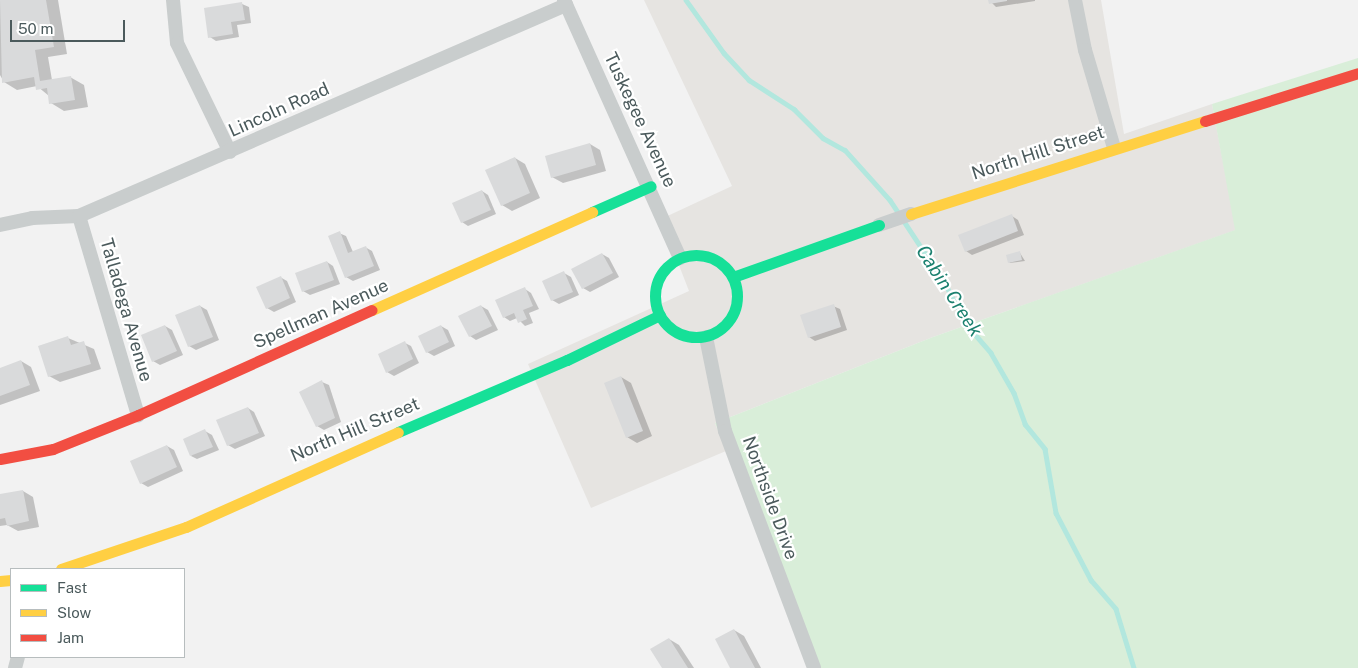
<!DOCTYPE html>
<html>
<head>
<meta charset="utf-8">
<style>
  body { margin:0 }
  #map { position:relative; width:1358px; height:668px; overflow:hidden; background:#f2f2f2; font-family:"Public Sans",sans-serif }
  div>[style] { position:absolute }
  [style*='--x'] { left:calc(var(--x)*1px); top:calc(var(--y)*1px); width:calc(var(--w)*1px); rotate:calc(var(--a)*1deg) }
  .commercial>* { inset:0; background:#e6e4e1 }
  .green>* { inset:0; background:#d9eed9 }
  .shadow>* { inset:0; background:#0003 }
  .stream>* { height:4.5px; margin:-2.25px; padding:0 2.25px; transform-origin:2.25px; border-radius:2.25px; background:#b2e7de }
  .building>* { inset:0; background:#d9dadb }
  .street>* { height:14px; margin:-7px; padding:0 7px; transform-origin:7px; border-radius:7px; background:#c9cdcd }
  .fast>* { height:11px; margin:-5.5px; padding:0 5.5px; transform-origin:5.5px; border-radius:5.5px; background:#16e098 }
  .fast>.ring { margin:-5.5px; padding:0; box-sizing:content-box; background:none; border:11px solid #16e098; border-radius:50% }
  .slow>* { height:11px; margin:-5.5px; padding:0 5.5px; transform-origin:5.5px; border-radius:5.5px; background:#ffcf43 }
  .jam>* { height:11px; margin:-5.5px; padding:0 5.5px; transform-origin:5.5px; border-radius:5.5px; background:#f24e42 }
  span { translate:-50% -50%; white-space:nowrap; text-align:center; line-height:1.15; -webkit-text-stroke:4.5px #fff; paint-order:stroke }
  .street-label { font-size:18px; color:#4b5a5c }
  .water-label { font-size:19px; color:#1b806f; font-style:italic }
  .legend { position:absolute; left:10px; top:568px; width:175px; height:90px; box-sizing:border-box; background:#fff; border:1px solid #b7bdbe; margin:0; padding:6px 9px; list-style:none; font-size:15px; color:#4b5a5c }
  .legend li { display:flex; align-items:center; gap:10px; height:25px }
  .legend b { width:25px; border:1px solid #b7bdbe }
  .scale { position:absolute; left:10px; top:20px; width:115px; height:22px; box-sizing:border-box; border:2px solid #4b5a5c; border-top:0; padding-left:6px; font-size:15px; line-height:18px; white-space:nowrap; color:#4b5a5c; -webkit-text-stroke:4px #fff; paint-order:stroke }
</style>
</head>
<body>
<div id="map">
  <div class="commercial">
    <div style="clip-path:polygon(644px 0,1101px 0,1124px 134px,1212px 104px,1236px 230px,933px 337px,715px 423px,726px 451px,591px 508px,528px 364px,689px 291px,661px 219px,732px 186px)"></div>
  </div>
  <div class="green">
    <div style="clip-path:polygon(1358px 58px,1358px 668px,813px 668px,715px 423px,933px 337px,1235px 230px,1212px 104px)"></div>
  </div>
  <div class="shadow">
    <div style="clip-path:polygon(0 0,58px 0,67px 54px,48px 57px,52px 80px,70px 77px,84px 85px,88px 107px,64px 111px,51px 103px,49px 96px,37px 86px,17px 90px,4px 82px,0 75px)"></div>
    <div style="clip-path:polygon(989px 0,1035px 0,1035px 1px,996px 7px)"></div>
    <div style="clip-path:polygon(242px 4px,249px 7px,251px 23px,237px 25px,239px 37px,216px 41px,210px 37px)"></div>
    <div style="clip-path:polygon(590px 144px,600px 150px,606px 171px,563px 183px,552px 177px)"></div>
    <div style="clip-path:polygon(515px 158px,525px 164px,540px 198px,512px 211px,502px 205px)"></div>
    <div style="clip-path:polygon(482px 191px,488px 195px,496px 214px,468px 226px,462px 222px)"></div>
    <div style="clip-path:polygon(1012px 216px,1018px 220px,1024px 235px,972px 255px,966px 251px)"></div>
    <div style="clip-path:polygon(339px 233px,346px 236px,353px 252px,365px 247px,372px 251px,380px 270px,353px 281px,346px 277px)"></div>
    <div style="clip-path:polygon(1020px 253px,1025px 261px,1009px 263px)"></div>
    <div style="clip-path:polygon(602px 254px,609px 258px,619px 277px,590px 292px,583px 288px)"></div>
    <div style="clip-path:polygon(327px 262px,333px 266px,340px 284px,310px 295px,303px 291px,297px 274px)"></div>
    <div style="clip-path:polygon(564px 273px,571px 277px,579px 295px,559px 304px,552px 300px)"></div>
    <div style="clip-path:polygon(280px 277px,287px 281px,296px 302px,274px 312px,267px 308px)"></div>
    <div style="clip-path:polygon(525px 289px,531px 293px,539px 309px,529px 313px,533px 323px,525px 326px,517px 318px,510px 321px,504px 317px)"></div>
    <div style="clip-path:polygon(200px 306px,207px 310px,219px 340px,196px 350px,189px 346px)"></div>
    <div style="clip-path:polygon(481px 306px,488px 310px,498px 330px,476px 340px,470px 336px)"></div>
    <div style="clip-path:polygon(833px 306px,840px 309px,847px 330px,815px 341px,809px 337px)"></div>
    <div style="clip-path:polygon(165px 326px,172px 330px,183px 355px,160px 365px,153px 361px)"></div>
    <div style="clip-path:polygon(441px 326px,448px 330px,455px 346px,434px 356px,427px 352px)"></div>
    <div style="clip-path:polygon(68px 338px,94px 349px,101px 369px,60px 382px,49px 376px)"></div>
    <div style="clip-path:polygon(405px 343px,411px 346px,419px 363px,394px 376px,387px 372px)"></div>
    <div style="clip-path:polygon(21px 361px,31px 367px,40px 391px,0 405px,0 369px)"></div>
    <div style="clip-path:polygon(621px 377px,631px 383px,652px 436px,637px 443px,627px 437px)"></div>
    <div style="clip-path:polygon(322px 382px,329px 385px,341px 422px,324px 430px,317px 426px)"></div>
    <div style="clip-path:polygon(248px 408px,254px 412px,265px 436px,235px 449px,228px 445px)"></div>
    <div style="clip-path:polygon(205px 431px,212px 435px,219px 450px,197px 459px,191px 456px)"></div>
    <div style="clip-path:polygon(167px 446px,174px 450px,183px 471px,148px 487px,141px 483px)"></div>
    <div style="clip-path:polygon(23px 491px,33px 497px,39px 527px,18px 531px,7px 525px,0 526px,0 495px)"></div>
    <div style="clip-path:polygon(734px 630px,744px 636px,761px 668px,732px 668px)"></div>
    <div style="clip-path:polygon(669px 639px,679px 645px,694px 668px,664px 668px)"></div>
  </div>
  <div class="stream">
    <div style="--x:686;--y:0;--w:65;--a:54.4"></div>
    <div style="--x:724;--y:53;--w:37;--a:47"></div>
    <div style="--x:749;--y:80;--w:54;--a:32.8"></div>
    <div style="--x:794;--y:109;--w:41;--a:45"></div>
    <div style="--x:823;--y:138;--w:25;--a:29"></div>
    <div style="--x:845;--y:150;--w:67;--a:48"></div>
    <div style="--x:890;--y:200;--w:102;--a:56.6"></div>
    <div style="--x:946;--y:285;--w:44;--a:62.9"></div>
    <div style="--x:966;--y:324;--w:38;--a:49"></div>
    <div style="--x:991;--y:353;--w:46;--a:60.1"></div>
    <div style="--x:1014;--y:393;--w:33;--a:70"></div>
    <div style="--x:1025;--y:424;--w:32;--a:51"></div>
    <div style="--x:1045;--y:449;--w:65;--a:80.2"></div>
    <div style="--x:1056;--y:513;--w:76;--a:62.4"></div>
    <div style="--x:1091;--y:580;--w:38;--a:49"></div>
    <div style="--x:1116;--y:609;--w:62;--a:73"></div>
  </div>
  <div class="building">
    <div style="clip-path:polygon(0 0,46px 0,54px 47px,35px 50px,40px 81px,71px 76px,75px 100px,49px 104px,47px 88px,36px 90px,34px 77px,2px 83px)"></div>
    <div style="clip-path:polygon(988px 0,1007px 0,1007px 1px,989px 4px)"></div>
    <div style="clip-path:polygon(242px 2px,245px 20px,231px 22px,233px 34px,208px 38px,204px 8px)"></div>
    <div style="clip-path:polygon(590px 143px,596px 165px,551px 178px,545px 156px)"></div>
    <div style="clip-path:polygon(515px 157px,530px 193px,501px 206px,485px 170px)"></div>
    <div style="clip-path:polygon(482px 190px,491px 210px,461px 223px,452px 203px)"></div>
    <div style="clip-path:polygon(1012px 214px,1018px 231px,965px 252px,958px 235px)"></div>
    <div style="clip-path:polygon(340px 231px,348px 253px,366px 246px,374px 266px,345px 278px,328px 236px)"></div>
    <div style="clip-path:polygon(1020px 251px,1022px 260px,1008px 263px,1006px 255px)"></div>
    <div style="clip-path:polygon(602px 253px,613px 273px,582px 289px,571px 269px)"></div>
    <div style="clip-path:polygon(327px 261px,334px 280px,302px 292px,295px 273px)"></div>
    <div style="clip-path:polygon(564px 271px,573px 292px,551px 301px,542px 281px)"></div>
    <div style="clip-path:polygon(281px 276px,290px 298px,266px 309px,256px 287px)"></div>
    <div style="clip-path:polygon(525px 287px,533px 306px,523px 310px,527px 319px,518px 323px,514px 313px,503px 318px,495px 300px)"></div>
    <div style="clip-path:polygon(834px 304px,841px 327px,808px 338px,800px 315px)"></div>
    <div style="clip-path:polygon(200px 305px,213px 337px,188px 347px,175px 315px)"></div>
    <div style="clip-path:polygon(481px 305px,492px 326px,469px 337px,458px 316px)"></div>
    <div style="clip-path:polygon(165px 325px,177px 351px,152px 362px,141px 335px)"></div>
    <div style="clip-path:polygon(441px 325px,449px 342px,426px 353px,418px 336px)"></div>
    <div style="clip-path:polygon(68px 336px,71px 345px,84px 341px,91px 364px,48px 377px,38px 346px)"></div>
    <div style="clip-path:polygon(405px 341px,413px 359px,386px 373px,378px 354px)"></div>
    <div style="clip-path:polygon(21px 360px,30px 385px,0 396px,0 368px)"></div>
    <div style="clip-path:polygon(621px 376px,643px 431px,626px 438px,604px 383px)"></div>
    <div style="clip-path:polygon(322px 380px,335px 418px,316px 427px,299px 392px)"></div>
    <div style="clip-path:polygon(248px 407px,259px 433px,227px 446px,216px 420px)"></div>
    <div style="clip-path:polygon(205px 429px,213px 447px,190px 456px,183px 439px)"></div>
    <div style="clip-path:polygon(167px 445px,177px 467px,140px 484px,130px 461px)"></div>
    <div style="clip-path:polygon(23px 490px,29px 521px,7px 526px,5px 518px,0 519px,0 494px)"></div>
    <div style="clip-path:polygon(734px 629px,755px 668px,730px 668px,715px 639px)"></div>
    <div style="clip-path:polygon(669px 638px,688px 668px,662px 668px,650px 649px)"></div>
  </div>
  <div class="street">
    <div style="--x:173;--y:0;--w:43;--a:84.7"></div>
    <div style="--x:177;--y:43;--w:121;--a:64.1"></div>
    <div style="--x:564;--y:0;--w:283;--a:65.8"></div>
    <div style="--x:1075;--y:0;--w:51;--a:78.7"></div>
    <div style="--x:1085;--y:50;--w:102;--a:73.5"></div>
    <div style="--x:79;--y:216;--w:208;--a:73.5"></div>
    <div style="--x:0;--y:225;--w:33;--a:-12"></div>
    <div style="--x:32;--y:218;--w:47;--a:-2.4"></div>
    <div style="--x:79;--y:216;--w:531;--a:-23.43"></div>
    <div style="--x:879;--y:225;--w:34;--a:-19"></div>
    <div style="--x:706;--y:337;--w:96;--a:78.6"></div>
    <div style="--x:725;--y:431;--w:253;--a:69.4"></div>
    <div style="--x:15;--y:668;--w:11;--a:-75"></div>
  </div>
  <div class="fast">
    <div style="--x:592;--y:212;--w:64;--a:-23.8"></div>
    <div class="ring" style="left:655px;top:255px;width:71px;height:71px"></div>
    <div style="--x:733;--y:277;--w:155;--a:-19.6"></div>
    <div style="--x:398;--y:432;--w:184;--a:-23.1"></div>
    <div style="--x:567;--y:360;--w:103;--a:-25.8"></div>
  </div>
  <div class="slow">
    <div style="--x:911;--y:214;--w:308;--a:-17.6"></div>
    <div style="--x:372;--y:310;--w:241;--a:-24"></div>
    <div style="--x:61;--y:569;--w:132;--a:-18.6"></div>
    <div style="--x:186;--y:527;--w:232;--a:-24.1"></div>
    <div style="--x:0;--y:581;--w:11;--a:-5"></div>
  </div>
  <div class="jam">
    <div style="--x:1205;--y:121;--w:160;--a:-17.4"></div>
    <div style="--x:0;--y:459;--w:54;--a:-10.7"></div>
    <div style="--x:53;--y:449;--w:92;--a:-21.8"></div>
    <div style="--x:138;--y:415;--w:256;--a:-24.2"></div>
  </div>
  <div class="street-label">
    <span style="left:279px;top:110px;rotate:-24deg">Lincoln Road</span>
    <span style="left:640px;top:120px;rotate:65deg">Tuskegee Avenue</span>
    <span style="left:1038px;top:153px;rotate:-18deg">North Hill Street</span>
    <span style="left:126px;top:310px;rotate:74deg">Talladega Avenue</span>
    <span style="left:321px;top:314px;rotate:-24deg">Spellman Avenue</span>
    <span style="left:355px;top:430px;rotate:-23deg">North Hill Street</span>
    <span style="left:770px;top:498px;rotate:70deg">Northside Drive</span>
  </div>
  <div class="water-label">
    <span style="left:949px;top:291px;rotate:57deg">Cabin Creek</span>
  </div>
  <ul class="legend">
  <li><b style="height:6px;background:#16e098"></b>Fast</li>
  <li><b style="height:6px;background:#ffcf43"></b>Slow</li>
  <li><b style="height:6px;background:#f24e42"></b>Jam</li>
  </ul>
  <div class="scale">50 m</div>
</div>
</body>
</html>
